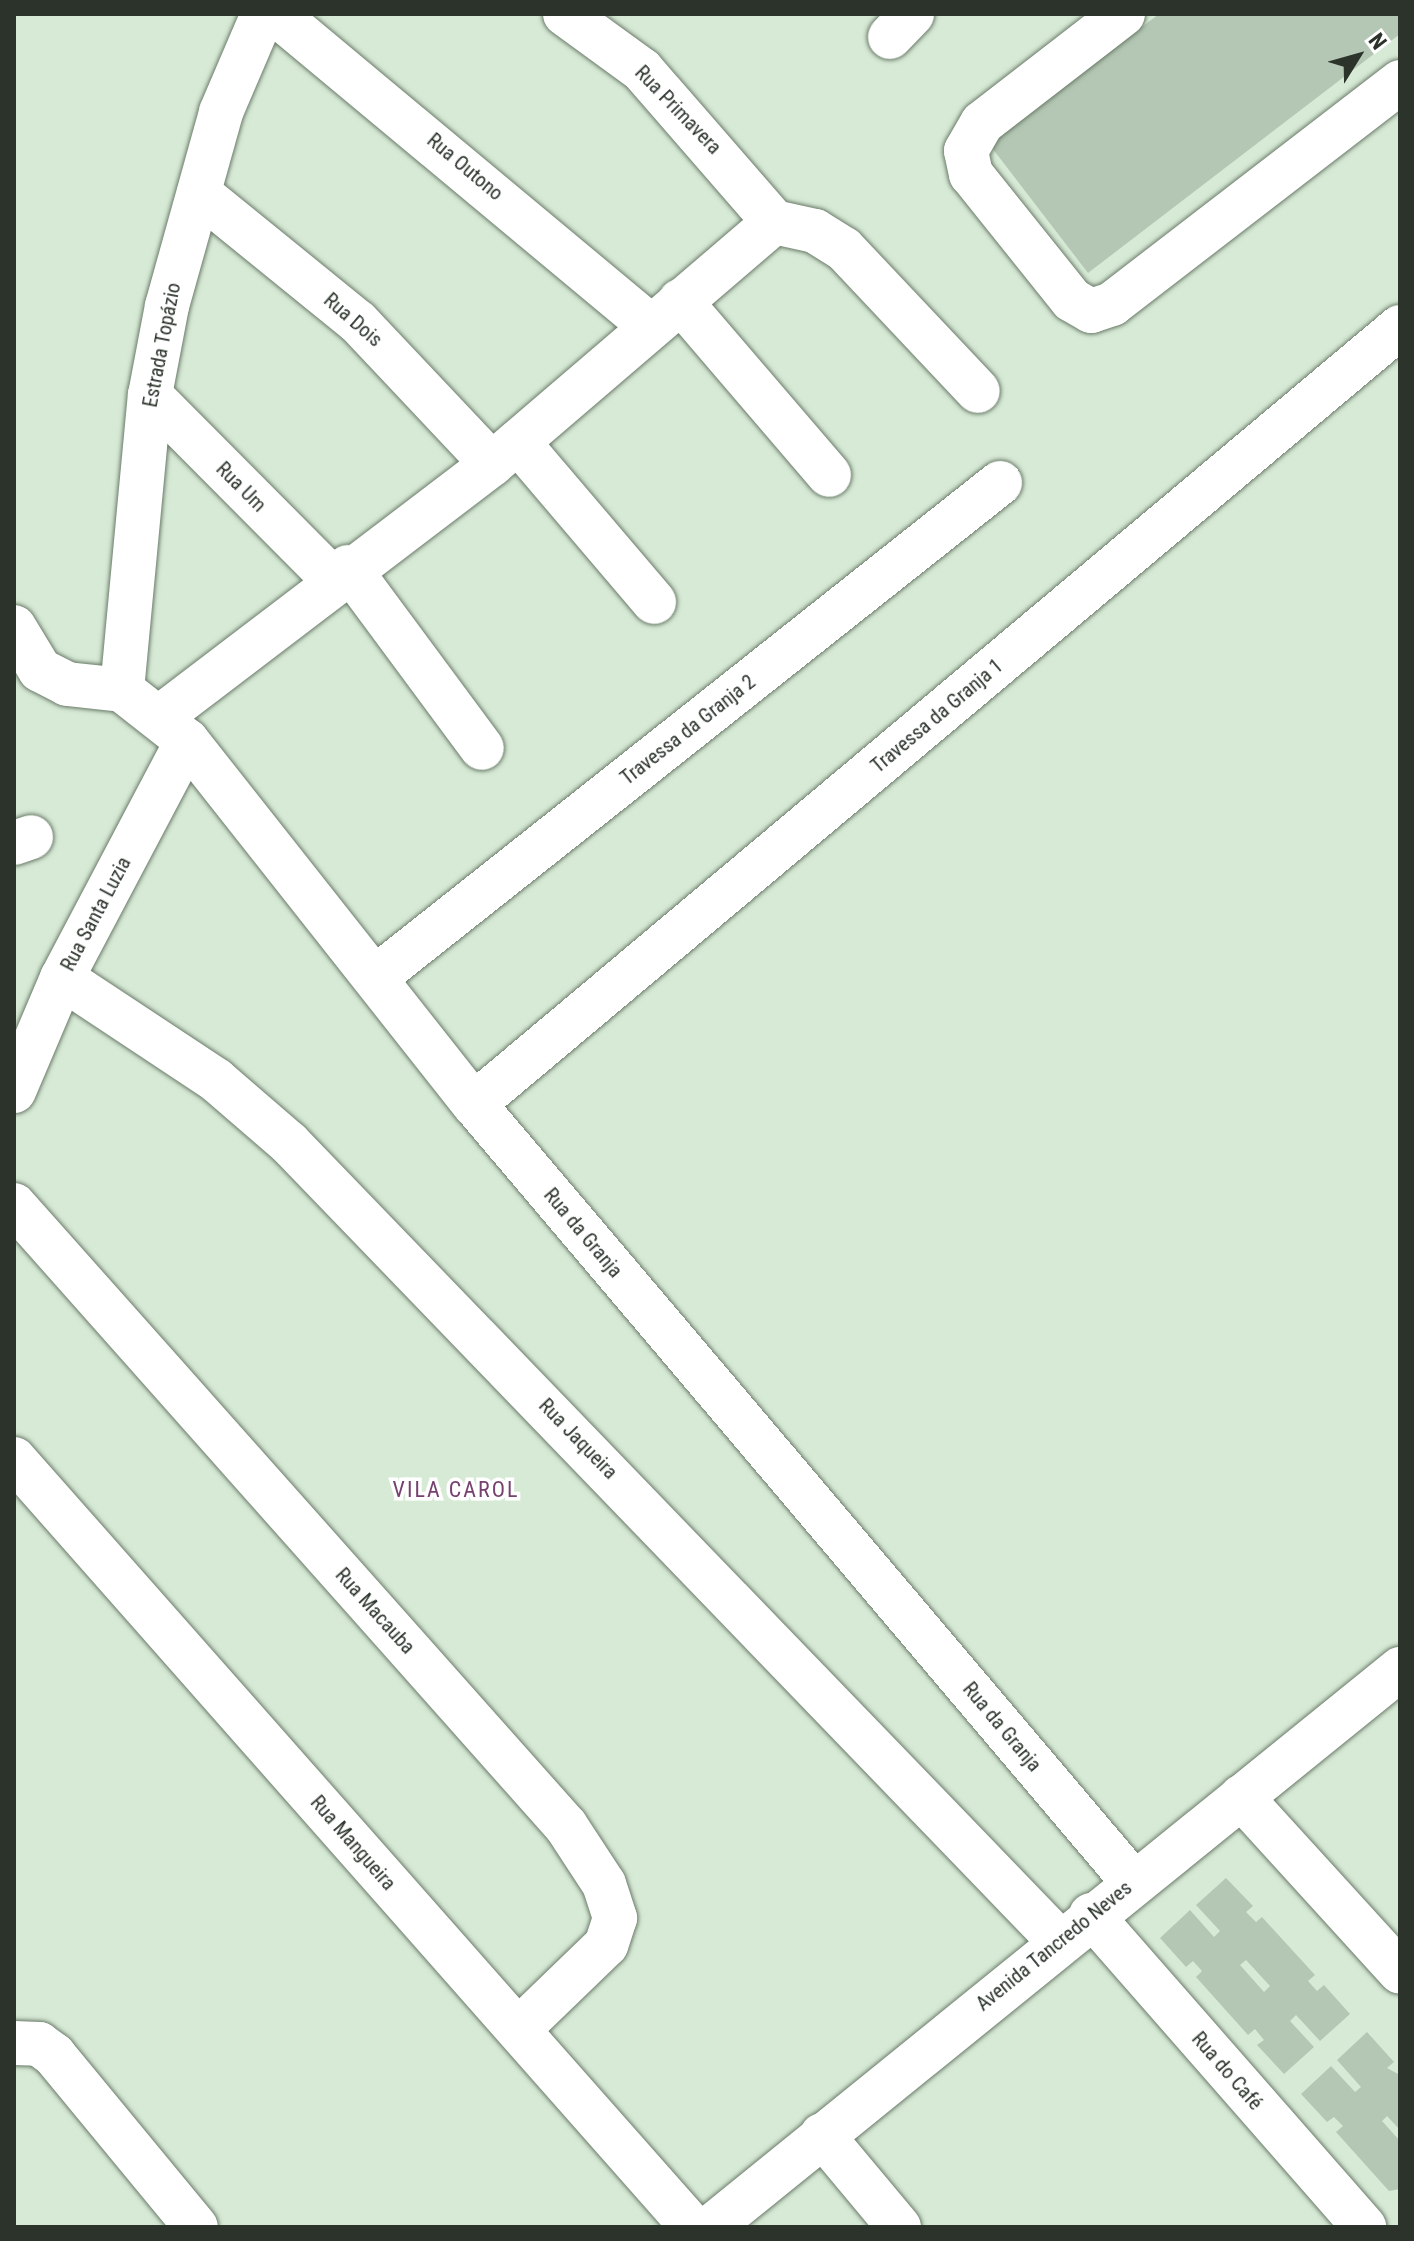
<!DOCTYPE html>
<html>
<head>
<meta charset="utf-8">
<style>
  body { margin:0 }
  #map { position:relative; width:1414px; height:2241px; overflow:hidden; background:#d7ead6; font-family:"Roboto Condensed",sans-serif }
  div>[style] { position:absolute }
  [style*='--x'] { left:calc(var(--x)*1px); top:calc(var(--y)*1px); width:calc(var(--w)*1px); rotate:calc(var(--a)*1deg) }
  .building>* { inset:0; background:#b4c7b4 }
  .roads { filter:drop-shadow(0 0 2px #6a7b69) drop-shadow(0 0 2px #6a7b69) }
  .minor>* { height:44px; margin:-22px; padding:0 22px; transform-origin:22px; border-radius:22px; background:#fff }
  .major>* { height:44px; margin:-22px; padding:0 22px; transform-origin:22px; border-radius:22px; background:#fff }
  span { translate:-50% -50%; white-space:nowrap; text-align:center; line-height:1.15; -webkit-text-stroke:7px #fff; paint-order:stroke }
  .street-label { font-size:20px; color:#2b332b }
  .neighbourhood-label { font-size:22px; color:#76406f; letter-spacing:2px }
  .frame { position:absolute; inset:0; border:16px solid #2b332b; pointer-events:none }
  .north { position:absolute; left:1318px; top:16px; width:80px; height:80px; -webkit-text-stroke:6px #fff; paint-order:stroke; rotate:53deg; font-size:22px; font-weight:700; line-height:32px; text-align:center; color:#2b332b }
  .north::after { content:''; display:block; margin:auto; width:28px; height:36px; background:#2b332b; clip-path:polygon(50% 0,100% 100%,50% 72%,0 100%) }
</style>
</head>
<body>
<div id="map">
  <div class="building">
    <div style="clip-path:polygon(1159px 14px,1400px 14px,1400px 34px,1088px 273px,989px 144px)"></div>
    <div style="clip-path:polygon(evenodd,1226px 1878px,1253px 1906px,1246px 1912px,1256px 1922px,1262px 1917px,1315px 1975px,1308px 1981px,1317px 1991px,1324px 1985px,1350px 2014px,1320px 2041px,1296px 2015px,1290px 2021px,1314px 2047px,1284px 2074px,1257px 2045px,1264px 2040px,1255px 2029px,1248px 2035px,1196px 1977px,1202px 1971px,1193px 1961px,1186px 1967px,1160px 1938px,1190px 1910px,1214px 1937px,1220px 1931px,1196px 1905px,1226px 1878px,1246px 1960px,1270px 1986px,1264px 1992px,1240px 1965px,1246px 1960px)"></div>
    <div style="clip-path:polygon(1367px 2032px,1394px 2062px,1387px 2068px,1400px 2075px,1400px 2130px,1387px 2116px,1382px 2121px,1400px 2141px,1400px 2189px,1389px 2191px,1336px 2132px,1343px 2126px,1334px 2117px,1327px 2122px,1301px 2094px,1331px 2066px,1355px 2092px,1361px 2087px,1337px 2060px)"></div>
  </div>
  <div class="roads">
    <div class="minor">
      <div style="--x:276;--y:14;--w:488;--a:39.8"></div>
      <div style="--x:565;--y:14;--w:95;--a:36"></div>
      <div style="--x:642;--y:70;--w:201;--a:49"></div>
      <div style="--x:1123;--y:14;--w:178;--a:142.3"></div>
      <div style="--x:982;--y:123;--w:32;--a:120"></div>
      <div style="--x:966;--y:151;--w:24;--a:78"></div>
      <div style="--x:971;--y:174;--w:161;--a:51.3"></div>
      <div style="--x:1072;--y:300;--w:22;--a:30"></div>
      <div style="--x:1091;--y:311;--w:22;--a:-18"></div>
      <div style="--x:1112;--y:304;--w:364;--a:-37.6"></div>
      <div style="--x:890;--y:37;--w:32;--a:-46"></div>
      <div style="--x:199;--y:193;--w:205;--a:39.1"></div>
      <div style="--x:358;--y:322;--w:195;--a:46.7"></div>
      <div style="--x:774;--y:222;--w:42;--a:12.4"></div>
      <div style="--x:815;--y:231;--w:34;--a:32"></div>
      <div style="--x:844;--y:249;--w:195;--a:46.7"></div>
      <div style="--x:680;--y:301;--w:229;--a:49.4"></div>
      <div style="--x:150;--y:395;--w:260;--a:45.2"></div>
      <div style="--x:518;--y:442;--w:210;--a:49.6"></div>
      <div style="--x:348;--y:567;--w:225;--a:53.5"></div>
      <div style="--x:14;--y:627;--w:50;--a:58.8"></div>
      <div style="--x:40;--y:670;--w:30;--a:27"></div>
      <div style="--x:67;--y:684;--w:55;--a:6.2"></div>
      <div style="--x:122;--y:690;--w:83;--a:38.1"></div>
      <div style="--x:187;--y:741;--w:463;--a:51.7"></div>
      <div style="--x:474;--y:1104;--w:1020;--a:49.73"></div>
      <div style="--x:122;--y:690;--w:296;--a:-84.6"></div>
      <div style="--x:150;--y:395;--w:91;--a:-79.2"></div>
      <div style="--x:167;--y:306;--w:201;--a:-74.4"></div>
      <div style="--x:221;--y:112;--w:107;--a:-66.8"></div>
      <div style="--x:160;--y:717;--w:417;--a:-37.3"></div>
      <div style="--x:492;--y:464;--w:372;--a:-40.6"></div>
      <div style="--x:14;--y:843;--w:18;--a:-19"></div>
      <div style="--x:376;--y:977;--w:796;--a:-38.37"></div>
      <div style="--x:62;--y:978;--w:185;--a:33.5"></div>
      <div style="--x:216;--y:1080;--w:96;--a:40.8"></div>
      <div style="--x:289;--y:1143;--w:1109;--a:46.02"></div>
      <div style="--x:14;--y:1091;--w:123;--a:-67"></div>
      <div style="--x:62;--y:978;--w:268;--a:-62.2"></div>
      <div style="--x:474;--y:1104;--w:1209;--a:-40"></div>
      <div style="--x:14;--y:1205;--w:831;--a:48.37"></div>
      <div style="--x:566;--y:1826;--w:69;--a:56.8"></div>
      <div style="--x:604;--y:1884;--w:36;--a:72"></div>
      <div style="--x:615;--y:1918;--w:28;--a:108"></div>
      <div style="--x:606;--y:1945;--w:122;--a:136"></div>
      <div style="--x:14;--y:1459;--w:1024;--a:48.56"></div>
      <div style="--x:1241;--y:1797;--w:236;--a:47.7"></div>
      <div style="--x:14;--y:2043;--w:25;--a:2"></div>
      <div style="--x:39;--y:2044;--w:19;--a:36"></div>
      <div style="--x:54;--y:2055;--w:223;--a:50.5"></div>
      <div style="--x:822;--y:2135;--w:120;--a:50.1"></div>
    </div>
    <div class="major">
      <div style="--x:1091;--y:1915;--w:415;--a:48.8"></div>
      <div style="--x:711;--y:2227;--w:887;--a:-39"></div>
    </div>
  </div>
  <div class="street-label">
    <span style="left:678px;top:110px;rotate:46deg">Rua Primavera</span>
    <span style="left:465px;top:167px;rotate:40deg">Rua Outono</span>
    <span style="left:353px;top:320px;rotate:41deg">Rua Dois</span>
    <span style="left:162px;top:345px;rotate:-79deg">Estrada Topázio</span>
    <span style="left:241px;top:487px;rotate:45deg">Rua Um</span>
    <span style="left:937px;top:716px;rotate:-40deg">Travessa da Granja 1</span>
    <span style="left:688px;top:730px;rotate:-38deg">Travessa da Granja 2</span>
    <span style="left:96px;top:914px;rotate:-62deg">Rua Santa Luzia</span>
    <span style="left:583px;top:1233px;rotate:50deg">Rua da Granja</span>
    <span style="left:578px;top:1439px;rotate:46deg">Rua Jaqueira</span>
    <span style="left:375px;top:1611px;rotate:48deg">Rua Macauba</span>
    <span style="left:1002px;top:1727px;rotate:50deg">Rua da Granja</span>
    <span style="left:353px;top:1843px;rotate:49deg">Rua Mangueira</span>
    <span style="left:1054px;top:1946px;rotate:-39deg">Avenida Tancredo Neves</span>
    <span style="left:1227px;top:2071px;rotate:49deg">Rua do Café</span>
  </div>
  <div class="neighbourhood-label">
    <span style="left:456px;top:1490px">VILA CAROL</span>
  </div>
  <div class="frame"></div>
  <div class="north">N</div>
</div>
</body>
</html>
